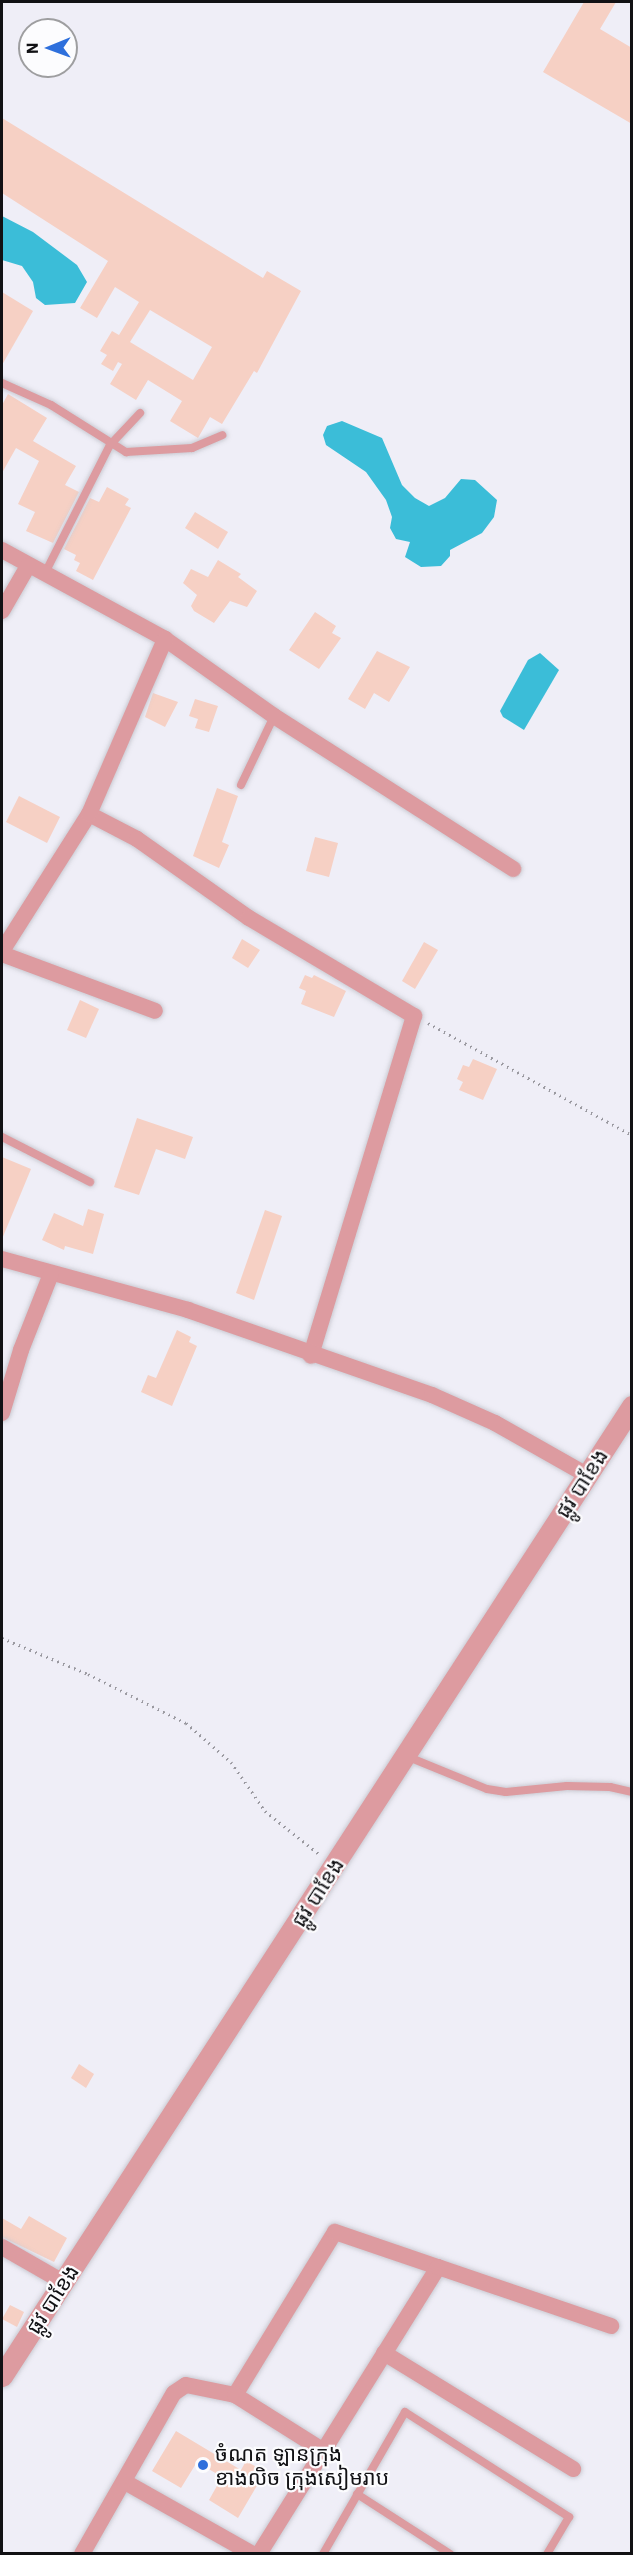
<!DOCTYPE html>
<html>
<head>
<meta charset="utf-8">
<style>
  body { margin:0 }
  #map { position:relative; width:633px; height:2555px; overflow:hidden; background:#efeef7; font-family:"IBM Plex Sans","Noto Sans Khmer",sans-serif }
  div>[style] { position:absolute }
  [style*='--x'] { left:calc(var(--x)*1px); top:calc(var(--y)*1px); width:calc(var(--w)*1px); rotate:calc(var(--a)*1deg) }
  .water>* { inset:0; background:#3bbdd8 }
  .building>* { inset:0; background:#f6d0c4 }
  .path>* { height:3px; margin-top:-1.5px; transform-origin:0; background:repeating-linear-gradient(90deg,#9a99a0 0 1.5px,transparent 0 6px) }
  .roads { filter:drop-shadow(0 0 2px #cbcbd3) drop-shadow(0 0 2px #cbcbd3) }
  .service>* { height:8px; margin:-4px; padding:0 4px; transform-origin:4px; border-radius:4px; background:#dd9ba0 }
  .minor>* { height:16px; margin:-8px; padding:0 8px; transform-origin:8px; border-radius:8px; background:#dd9ba0 }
  .tertiary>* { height:21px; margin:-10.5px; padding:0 10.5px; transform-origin:10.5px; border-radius:10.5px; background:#dd9ba0 }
  .dots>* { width:16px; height:16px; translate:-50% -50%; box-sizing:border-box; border:3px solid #fcfcfe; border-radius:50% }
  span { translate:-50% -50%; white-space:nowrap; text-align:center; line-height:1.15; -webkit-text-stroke:4.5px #fcfcfe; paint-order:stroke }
  .street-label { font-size:21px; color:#111114 }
  .poi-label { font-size:21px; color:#111114 }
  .left { translate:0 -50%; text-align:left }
  .frame { position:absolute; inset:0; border:3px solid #111114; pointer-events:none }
  .north { position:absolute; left:18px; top:18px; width:60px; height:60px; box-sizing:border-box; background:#fcfcfe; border:2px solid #9e9ea0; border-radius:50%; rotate:269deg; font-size:16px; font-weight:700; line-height:24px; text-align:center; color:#111114 }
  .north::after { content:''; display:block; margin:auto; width:21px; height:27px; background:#2e6fdc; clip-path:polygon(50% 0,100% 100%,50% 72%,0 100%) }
</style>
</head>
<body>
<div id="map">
  <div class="water">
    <div style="clip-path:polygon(2px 216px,33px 232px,77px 265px,87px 282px,75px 303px,45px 305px,36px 298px,33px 282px,22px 266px,2px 260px)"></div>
    <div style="clip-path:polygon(342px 421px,382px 438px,402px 485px,415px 498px,429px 506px,445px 498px,461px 479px,475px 480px,497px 500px,494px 517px,482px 533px,450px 550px,450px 556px,441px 566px,421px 567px,405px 557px,410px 542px,396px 539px,390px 528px,392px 517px,386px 500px,366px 472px,326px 445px,323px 435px,327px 426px)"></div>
    <div style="clip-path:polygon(540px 653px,559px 670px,524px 730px,503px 717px,500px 711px,528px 660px)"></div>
  </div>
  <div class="building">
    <div style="clip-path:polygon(584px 2px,616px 2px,600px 29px,632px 48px,632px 124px,543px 72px)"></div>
    <div style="clip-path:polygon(evenodd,2px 118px,263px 278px,267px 271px,301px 291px,257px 373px,254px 371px,222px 424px,210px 417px,198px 438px,170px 421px,182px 401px,148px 380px,136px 400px,110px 384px,122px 364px,118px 362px,113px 371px,101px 364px,107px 355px,100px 351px,112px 331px,119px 335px,139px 302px,115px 287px,97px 318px,80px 308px,108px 261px,2px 193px,2px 118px,150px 310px,212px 347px,193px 380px,130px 342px,150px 310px)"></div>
    <div style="clip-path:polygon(2px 292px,33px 311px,2px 365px)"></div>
    <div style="clip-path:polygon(8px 394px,47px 418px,33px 441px,76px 466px,65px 485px,79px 492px,53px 543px,26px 531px,35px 512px,18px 504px,39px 461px,16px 448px,2px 473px,2px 405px)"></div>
    <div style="clip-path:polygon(107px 487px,129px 499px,125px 505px,131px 508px,93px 580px,76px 571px,80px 563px,74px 560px,76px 555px,64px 549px,90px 498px,99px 502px)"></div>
    <div style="clip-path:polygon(195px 512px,228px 532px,218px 549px,185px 528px)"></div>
    <div style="clip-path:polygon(218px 560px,241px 574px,238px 577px,257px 591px,247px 607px,230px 601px,214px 623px,194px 611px,191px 606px,197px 595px,183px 583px,191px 569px,208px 577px)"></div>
    <div style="clip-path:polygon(315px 612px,336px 626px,332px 633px,341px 638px,319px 669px,289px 650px)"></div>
    <div style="clip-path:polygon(377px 651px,410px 667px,389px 702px,374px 693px,365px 709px,348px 699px)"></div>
    <div style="clip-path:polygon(153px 693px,178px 702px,165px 727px,145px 717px)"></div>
    <div style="clip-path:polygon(195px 699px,218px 706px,209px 732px,195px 728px,198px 719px,189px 716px)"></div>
    <div style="clip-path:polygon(217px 788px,238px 796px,222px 842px,229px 845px,219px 868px,193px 856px)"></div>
    <div style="clip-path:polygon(19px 796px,60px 817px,47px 843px,6px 822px)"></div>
    <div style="clip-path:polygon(315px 837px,338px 843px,329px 877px,306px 871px)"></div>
    <div style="clip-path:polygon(242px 939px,260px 950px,248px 968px,232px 958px)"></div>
    <div style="clip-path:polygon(424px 942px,438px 950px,415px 989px,402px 981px)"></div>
    <div style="clip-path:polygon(305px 975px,312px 978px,314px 975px,346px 991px,334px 1017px,301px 1004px,306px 991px,299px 988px)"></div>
    <div style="clip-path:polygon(80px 1000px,99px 1009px,86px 1038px,67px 1030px)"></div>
    <div style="clip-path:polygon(473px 1059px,497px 1069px,483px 1100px,459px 1090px,463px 1082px,457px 1079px,463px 1065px,469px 1067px)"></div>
    <div style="clip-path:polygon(137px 1118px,193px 1137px,185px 1159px,156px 1149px,139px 1195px,114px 1187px)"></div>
    <div style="clip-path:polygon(2px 1157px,31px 1169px,2px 1239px)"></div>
    <div style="clip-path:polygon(88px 1209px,104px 1214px,93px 1254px,65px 1246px,64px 1250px,42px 1240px,54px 1213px,83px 1226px)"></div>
    <div style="clip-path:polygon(265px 1210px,282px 1216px,254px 1300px,236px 1293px)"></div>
    <div style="clip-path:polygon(177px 1330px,191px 1337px,189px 1342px,197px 1346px,172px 1406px,141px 1392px,148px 1375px,156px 1378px)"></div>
    <div style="clip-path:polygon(79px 2064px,94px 2074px,86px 2088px,71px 2078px)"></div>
    <div style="clip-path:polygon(29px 2216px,67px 2238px,54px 2262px,2px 2237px,2px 2218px,21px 2229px)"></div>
    <div style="clip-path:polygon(10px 2305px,24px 2312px,17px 2327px,2px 2319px)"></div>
    <div style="clip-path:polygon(176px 2431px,241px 2470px,246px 2461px,265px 2472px,238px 2518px,209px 2500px,222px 2477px,197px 2462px,181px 2488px,152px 2471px)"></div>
  </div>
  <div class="path">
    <div style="--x:428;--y:1023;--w:233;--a:28.8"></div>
    <div style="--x:2;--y:1638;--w:93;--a:22.7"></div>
    <div style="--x:88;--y:1674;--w:110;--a:26.6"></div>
    <div style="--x:186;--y:1723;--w:60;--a:40.9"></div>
    <div style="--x:231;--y:1762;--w:60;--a:55.2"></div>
    <div style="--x:265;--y:1811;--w:69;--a:38.5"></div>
  </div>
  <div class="roads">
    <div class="service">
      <div style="--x:2;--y:383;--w:54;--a:24.2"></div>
      <div style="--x:51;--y:405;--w:89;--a:32.1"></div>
      <div style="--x:126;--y:452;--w:66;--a:-3.5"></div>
      <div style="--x:192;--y:448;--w:33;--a:-23"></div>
      <div style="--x:44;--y:575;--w:146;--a:-63.1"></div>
      <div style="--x:110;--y:445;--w:44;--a:-46.8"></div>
      <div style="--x:241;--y:785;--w:76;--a:-64.4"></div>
      <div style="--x:2;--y:1137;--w:99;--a:27.1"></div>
      <div style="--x:406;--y:1756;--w:87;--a:22.2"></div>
      <div style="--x:487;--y:1789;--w:19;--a:9"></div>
      <div style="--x:506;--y:1792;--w:61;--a:-5.6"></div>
      <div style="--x:567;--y:1786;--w:43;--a:1.3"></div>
      <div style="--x:610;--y:1787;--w:23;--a:13"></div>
      <div style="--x:357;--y:2494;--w:111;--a:32.8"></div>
      <div style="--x:323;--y:2554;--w:164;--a:-60"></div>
      <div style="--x:405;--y:2412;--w:195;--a:32.6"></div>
      <div style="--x:569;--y:2517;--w:43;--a:120.7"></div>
    </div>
    <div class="minor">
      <div style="--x:2;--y:550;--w:186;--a:28.6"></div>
      <div style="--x:165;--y:639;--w:133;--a:35.2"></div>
      <div style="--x:274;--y:716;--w:284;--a:32.6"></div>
      <div style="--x:2;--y:611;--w:52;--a:-60"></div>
      <div style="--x:89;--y:814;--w:54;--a:27.5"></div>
      <div style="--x:137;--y:839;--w:137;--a:35.2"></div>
      <div style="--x:249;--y:918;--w:192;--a:30.7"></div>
      <div style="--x:414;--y:1016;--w:355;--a:106.9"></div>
      <div style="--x:2;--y:951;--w:162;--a:-57.6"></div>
      <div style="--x:89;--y:814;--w:191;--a:-66.5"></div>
      <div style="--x:2;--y:954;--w:163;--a:20.4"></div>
      <div style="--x:2;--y:1259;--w:193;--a:15.3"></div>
      <div style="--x:188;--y:1310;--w:258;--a:19.2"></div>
      <div style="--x:432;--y:1395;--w:69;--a:24"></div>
      <div style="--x:495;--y:1423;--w:106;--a:29.5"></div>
      <div style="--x:2;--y:1413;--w:66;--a:-73.2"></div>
      <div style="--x:21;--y:1350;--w:82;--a:-68.5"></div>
      <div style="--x:2;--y:2247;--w:70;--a:29.8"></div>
      <div style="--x:384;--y:2353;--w:222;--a:31.5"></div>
      <div style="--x:235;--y:2395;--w:191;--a:-58.5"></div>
      <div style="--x:335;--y:2232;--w:109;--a:18.8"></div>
      <div style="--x:125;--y:2482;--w:147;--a:29.4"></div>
      <div style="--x:82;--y:2554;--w:185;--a:-60.3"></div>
      <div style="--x:174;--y:2393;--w:14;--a:-34"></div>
      <div style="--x:186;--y:2385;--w:50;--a:11.5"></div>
      <div style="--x:235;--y:2395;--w:105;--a:32.2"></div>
      <div style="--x:259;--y:2554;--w:338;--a:-58"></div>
      <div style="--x:438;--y:2267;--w:183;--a:18.8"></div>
    </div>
    <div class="tertiary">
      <div style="--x:2;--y:2376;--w:1157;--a:-57"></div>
    </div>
  </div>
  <div class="dots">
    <div style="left:203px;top:2465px;background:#2e6fdc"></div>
  </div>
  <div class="street-label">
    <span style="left:581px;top:1483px;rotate:-57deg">ផ្លូវ បាខែង</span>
    <span style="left:317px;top:1892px;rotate:-57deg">ផ្លូវ បាខែង</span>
    <span style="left:52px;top:2299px;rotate:-57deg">ផ្លូវ បាខែង</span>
  </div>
  <div class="poi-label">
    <span class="left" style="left:215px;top:2465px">ចំណត ឡានក្រុង<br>ខាងលិច ក្រុងសៀមរាប</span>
  </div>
  <div class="frame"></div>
  <div class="north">N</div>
</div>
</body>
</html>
